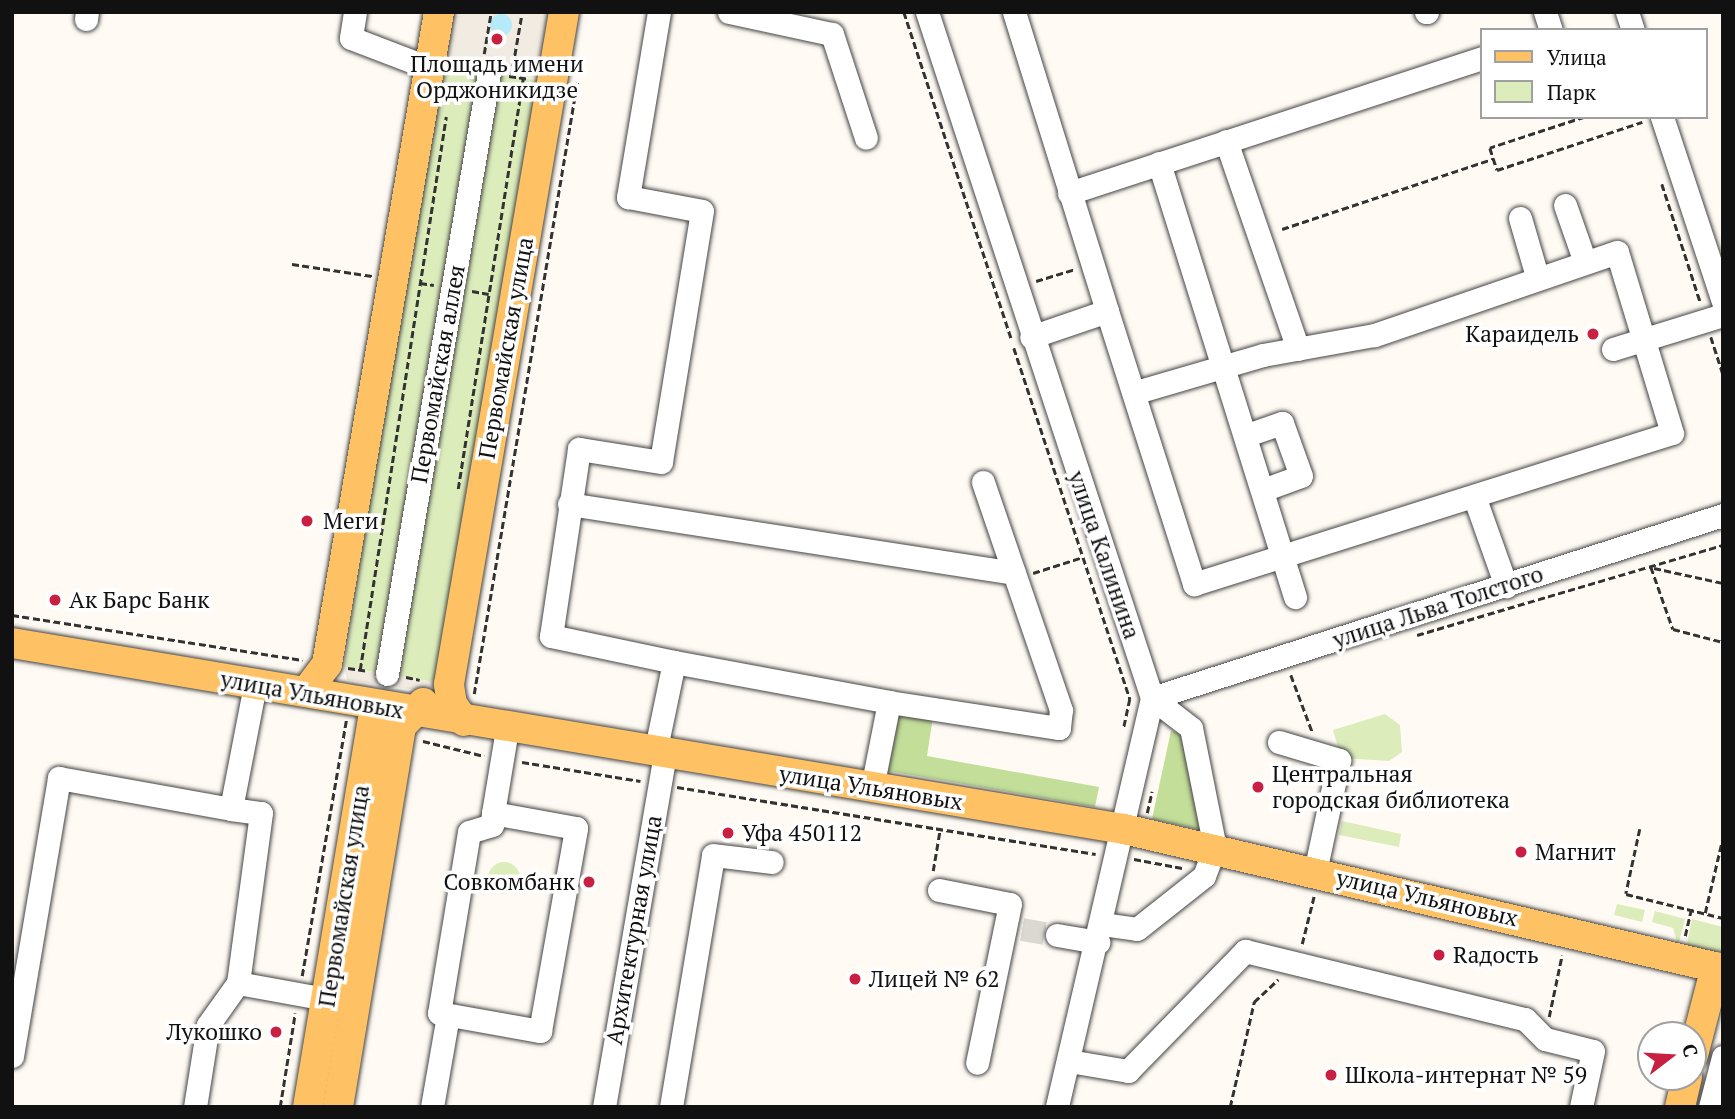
<!DOCTYPE html>
<html>
<head>
<meta charset="utf-8">
<style>
  body { margin:0 }
  #map { position:relative; width:1735px; height:1119px; overflow:hidden; background:#fffbf4; font-family:"PT Serif",serif }
  div>[style] { position:absolute }
  [style*='--x'] { left:calc(var(--x)*1px); top:calc(var(--y)*1px); width:calc(var(--w)*1px); rotate:calc(var(--a)*1deg) }
  .green>* { inset:0; background:#dcecbb }
  .round { border-radius:50% }
  .forest>* { inset:0; background:#c2de99 }
  .plaza>* { inset:0; background:#f1ebe1 }
  .water>* { inset:0; background:#b6eaf9 }
  .minor-tunnel>* { height:23px; margin-top:-11.5px; transform-origin:0; background:repeating-linear-gradient(90deg,#dbd8d2 0 23px,transparent 0 34px) }
  .path>* { height:2.5px; margin-top:-1.25px; transform-origin:0; background:repeating-linear-gradient(90deg,#333 0 7px,transparent 0 10.5px) }
  .roads { filter:drop-shadow(0 0 2px #444) drop-shadow(0 0 2px #444) }
  .minor>* { height:23px; margin:-11.5px; padding:0 11.5px; transform-origin:11.5px; border-radius:11.5px; background:#fff }
  .major>* { height:30px; margin:-15px; padding:0 15px; transform-origin:15px; border-radius:15px; background:#fec265 }
  .dots>* { width:19px; height:19px; translate:-50% -50%; box-sizing:border-box; border:4px solid #fff; border-radius:50% }
  span { translate:-50% -50%; white-space:nowrap; text-align:center; line-height:1.15; -webkit-text-stroke:7px #fff; paint-order:stroke }
  .poi-label { font-size:23px; color:#111 }
  .right { translate:-100% -50%; text-align:right }
  .left { translate:0 -50%; text-align:left }
  .street-label { font-size:23px; color:#111 }
  .frame { position:absolute; inset:0; border:14px solid #111; pointer-events:none }
  .legend { position:absolute; left:1480px; top:28px; width:228px; height:91px; box-sizing:border-box; background:#fff; border:2px solid #a0a0a0; margin:0; padding:9px 12px; list-style:none; font-size:21px; color:#111 }
  .legend li { display:flex; align-items:center; gap:14px; height:35px }
  .legend b { width:35px; border:2px solid #a0a0a0 }
  .north { position:absolute; left:1637px; top:1021px; width:70px; height:70px; box-sizing:border-box; background:#fff; border:2px solid #a0a0a0; border-radius:50%; rotate:73deg; font-size:19px; font-weight:700; line-height:28px; text-align:center; color:#111 }
  .north::after { content:''; display:block; margin:auto; width:24px; height:32px; background:#c92041; clip-path:polygon(50% 0,100% 100%,50% 72%,0 100%) }
</style>
</head>
<body>
<div id="map">
  <div class="green">
    <div style="clip-path:polygon(436px 66px,545px 81px,440px 683px,344px 667px)"></div>
    <div style="clip-path:polygon(1385px 714px,1400px 725px,1402px 752px,1389px 761px,1341px 758px,1333px 730px)"></div>
    <div style="clip-path:polygon(1342px 821px,1401px 834px,1399px 847px,1339px 835px)"></div>
    <div class="round" style="left:488px;top:862px;width:32px;height:32px"></div>
    <div style="clip-path:polygon(1617px 904px,1645px 910px,1642px 922px,1614px 915px)"></div>
    <div style="clip-path:polygon(1655px 911px,1685px 919px,1678px 946px,1673px 928px,1652px 922px)"></div>
    <div style="clip-path:polygon(1692px 919px,1723px 927px,1723px 957px,1686px 948px)"></div>
  </div>
  <div class="forest">
    <div style="clip-path:polygon(893px 710px,933px 717px,927px 756px,1099px 787px,1095px 807px,883px 770px)"></div>
    <div style="clip-path:polygon(1171px 731px,1185px 734px,1210px 832px,1152px 819px)"></div>
  </div>
  <div class="plaza">
    <div style="clip-path:polygon(448px 12px,556px 12px,545px 81px,436px 66px)"></div>
    <div style="clip-path:polygon(344px 667px,440px 683px,424px 691px,347px 680px)"></div>
  </div>
  <div class="water">
    <div class="round" style="left:490px;top:14px;width:22px;height:22px"></div>
  </div>
  <div class="minor-tunnel">
    <div style="--x:1022;--y:929;--w:36;--a:10"></div>
  </div>
  <div class="path">
    <div style="--x:904;--y:12;--w:343;--a:71.8"></div>
    <div style="--x:484;--y:54;--w:43;--a:-80.5"></div>
    <div style="--x:453;--y:69;--w:18;--a:6"></div>
    <div style="--x:509;--y:76;--w:21;--a:8"></div>
    <div style="--x:511;--y:76;--w:65;--a:-80.2"></div>
    <div style="--x:1585;--y:117;--w:100;--a:161.9"></div>
    <div style="--x:1490;--y:148;--w:23;--a:72"></div>
    <div style="--x:1497;--y:170;--w:153;--a:-18.3"></div>
    <div style="--x:1662;--y:184;--w:123;--a:72"></div>
    <div style="--x:1282;--y:229;--w:222;--a:-18.4"></div>
    <div style="--x:292;--y:264;--w:81;--a:8.5"></div>
    <div style="--x:1036;--y:281;--w:39;--a:-17"></div>
    <div style="--x:420;--y:283;--w:14;--a:8"></div>
    <div style="--x:472;--y:291;--w:17;--a:10"></div>
    <div style="--x:1711;--y:337;--w:38;--a:72"></div>
    <div style="--x:1014;--y:348;--w:370;--a:71.7"></div>
    <div style="--x:1130;--y:699;--w:30;--a:102"></div>
    <div style="--x:458;--y:489;--w:416;--a:-81"></div>
    <div style="--x:1651;--y:567;--w:66;--a:70.5"></div>
    <div style="--x:1673;--y:629;--w:52;--a:14.6"></div>
    <div style="--x:1654;--y:568;--w:71;--a:12.3"></div>
    <div style="--x:1033;--y:573;--w:52;--a:-17.7"></div>
    <div style="--x:12;--y:615;--w:294;--a:8.8"></div>
    <div style="--x:1417;--y:635;--w:319;--a:-16.4"></div>
    <div style="--x:348;--y:668;--w:21;--a:8"></div>
    <div style="--x:360;--y:670;--w:560;--a:-81.16"></div>
    <div style="--x:1291;--y:675;--w:60;--a:69.4"></div>
    <div style="--x:406;--y:677;--w:14;--a:12"></div>
    <div style="--x:474;--y:694;--w:620;--a:-80.43"></div>
    <div style="--x:423;--y:741;--w:63;--a:13.8"></div>
    <div style="--x:522;--y:762;--w:120;--a:9.1"></div>
    <div style="--x:677;--y:787;--w:424;--a:9.1"></div>
    <div style="--x:1147;--y:813;--w:22;--a:-77"></div>
    <div style="--x:1640;--y:829;--w:66;--a:102.2"></div>
    <div style="--x:1626;--y:894;--w:100;--a:13.9"></div>
    <div style="--x:1134;--y:859;--w:49;--a:10.6"></div>
    <div style="--x:933;--y:871;--w:43;--a:-80.5"></div>
    <div style="--x:1705;--y:913;--w:78;--a:-76.7"></div>
    <div style="--x:1685;--y:936;--w:28;--a:-77"></div>
    <div style="--x:1302;--y:944;--w:49;--a:-76"></div>
    <div style="--x:302;--y:976;--w:260;--a:-80.2"></div>
    <div style="--x:1549;--y:1017;--w:63;--a:-78.2"></div>
    <div style="--x:280;--y:1107;--w:95;--a:-80.9"></div>
    <div style="--x:1230;--y:1107;--w:108;--a:-77.1"></div>
    <div style="--x:1254;--y:1002;--w:33;--a:-43"></div>
  </div>
  <div class="roads">
    <div class="minor">
      <div style="--x:355;--y:12;--w:26;--a:99"></div>
      <div style="--x:351;--y:38;--w:81;--a:20.9"></div>
      <div style="--x:659;--y:12;--w:188;--a:99.5"></div>
      <div style="--x:628;--y:197;--w:75;--a:10.7"></div>
      <div style="--x:702;--y:211;--w:254;--a:99.3"></div>
      <div style="--x:661;--y:462;--w:83;--a:-171"></div>
      <div style="--x:579;--y:449;--w:189;--a:98.5"></div>
      <div style="--x:551;--y:636;--w:126;--a:11.9"></div>
      <div style="--x:729;--y:12;--w:105;--a:12.1"></div>
      <div style="--x:832;--y:34;--w:109;--a:71.9"></div>
      <div style="--x:927;--y:12;--w:722;--a:71.84"></div>
      <div style="--x:1152;--y:698;--w:420;--a:103.1"></div>
      <div style="--x:1014;--y:12;--w:313;--a:72.7"></div>
      <div style="--x:1107;--y:311;--w:80;--a:161.1"></div>
      <div style="--x:1426;--y:12;--w:1;--a:0"></div>
      <div style="--x:1545;--y:12;--w:19;--a:72"></div>
      <div style="--x:1627;--y:12;--w:19;--a:72"></div>
      <div style="--x:86;--y:19;--w:7;--a:-82"></div>
      <div style="--x:1662;--y:117;--w:194;--a:71.7"></div>
      <div style="--x:1226;--y:141;--w:220;--a:70.9"></div>
      <div style="--x:1159;--y:163;--w:455;--a:72.6"></div>
      <div style="--x:1069;--y:193;--w:434;--a:-18.1"></div>
      <div style="--x:1565;--y:205;--w:60;--a:70.7"></div>
      <div style="--x:1520;--y:218;--w:60;--a:73.7"></div>
      <div style="--x:1107;--y:311;--w:287;--a:72.3"></div>
      <div style="--x:1194;--y:584;--w:501;--a:-17.53"></div>
      <div style="--x:1672;--y:433;--w:189;--a:-106.9"></div>
      <div style="--x:1617;--y:252;--w:257;--a:161.1"></div>
      <div style="--x:1374;--y:335;--w:113;--a:169.8"></div>
      <div style="--x:1263;--y:355;--w:135;--a:163.7"></div>
      <div style="--x:1613;--y:349;--w:115;--a:-17.2"></div>
      <div style="--x:1247;--y:435;--w:37;--a:-19"></div>
      <div style="--x:1282;--y:423;--w:56;--a:70.3"></div>
      <div style="--x:1301;--y:476;--w:40;--a:159.8"></div>
      <div style="--x:1474;--y:496;--w:96;--a:70.4"></div>
      <div style="--x:569;--y:504;--w:450;--a:8.8"></div>
      <div style="--x:387;--y:674;--w:610;--a:-80.37"></div>
      <div style="--x:255;--y:685;--w:126;--a:101"></div>
      <div style="--x:231;--y:809;--w:30;--a:8"></div>
      <div style="--x:261;--y:813;--w:172;--a:97.7"></div>
      <div style="--x:238;--y:983;--w:89;--a:10.3"></div>
      <div style="--x:1152;--y:698;--w:600;--a:-17.77"></div>
      <div style="--x:889;--y:702;--w:172;--a:8.7"></div>
      <div style="--x:1059;--y:728;--w:18;--a:-84"></div>
      <div style="--x:1061;--y:710;--w:241;--a:-108.9"></div>
      <div style="--x:1279;--y:742;--w:63;--a:16.7"></div>
      <div style="--x:1339;--y:760;--w:115;--a:102.1"></div>
      <div style="--x:655;--y:753;--w:93;--a:-78.2"></div>
      <div style="--x:674;--y:662;--w:219;--a:10.5"></div>
      <div style="--x:889;--y:702;--w:88;--a:101.2"></div>
      <div style="--x:493;--y:813;--w:12;--a:95"></div>
      <div style="--x:492;--y:825;--w:24;--a:163"></div>
      <div style="--x:469;--y:832;--w:183;--a:99.4"></div>
      <div style="--x:439;--y:1013;--w:103;--a:10.1"></div>
      <div style="--x:540;--y:1031;--w:206;--a:-79.9"></div>
      <div style="--x:576;--y:828;--w:84;--a:-169.8"></div>
      <div style="--x:493;--y:813;--w:85;--a:-80.5"></div>
      <div style="--x:939;--y:890;--w:72;--a:11.2"></div>
      <div style="--x:1010;--y:904;--w:162;--a:101.7"></div>
      <div style="--x:1102;--y:924;--w:35;--a:8"></div>
      <div style="--x:1137;--y:929;--w:85;--a:-38.3"></div>
      <div style="--x:1204;--y:876;--w:30;--a:-69"></div>
      <div style="--x:1215;--y:848;--w:122;--a:-101.3"></div>
      <div style="--x:1191;--y:728;--w:49;--a:-142.4"></div>
      <div style="--x:1057;--y:935;--w:42;--a:9.7"></div>
      <div style="--x:12;--y:1056;--w:282;--a:-80.4"></div>
      <div style="--x:59;--y:778;--w:175;--a:10.2"></div>
      <div style="--x:1069;--y:1061;--w:60;--a:9.6"></div>
      <div style="--x:1128;--y:1071;--w:168;--a:-45.7"></div>
      <div style="--x:1245;--y:951;--w:288;--a:13.7"></div>
      <div style="--x:1525;--y:1019;--w:28;--a:45"></div>
      <div style="--x:1545;--y:1039;--w:49;--a:14"></div>
      <div style="--x:1593;--y:1051;--w:57;--a:102.1"></div>
      <div style="--x:195;--y:1107;--w:83;--a:-81"></div>
      <div style="--x:208;--y:1025;--w:52;--a:-54.5"></div>
      <div style="--x:432;--y:1107;--w:93;--a:-80.1"></div>
      <div style="--x:604;--y:1107;--w:358;--a:-80.2"></div>
      <div style="--x:671;--y:1107;--w:255;--a:-80.5"></div>
      <div style="--x:713;--y:855;--w:59;--a:6.8"></div>
      <div style="--x:1710;--y:1107;--w:52;--a:-75.4"></div>
    </div>
    <div class="major">
      <div style="--x:12;--y:643;--w:1127;--a:9.5"></div>
      <div style="--x:1124;--y:829;--w:615;--a:13.16"></div>
      <div style="--x:306;--y:692;--w:35;--a:-53"></div>
      <div style="--x:327;--y:664;--w:662;--a:-80.25"></div>
      <div style="--x:464;--y:721;--w:21;--a:-125"></div>
      <div style="--x:452;--y:704;--w:20;--a:-99"></div>
      <div style="--x:449;--y:684;--w:682;--a:-80.29"></div>
      <div style="--x:1693;--y:1055;--w:91;--a:-75.4"></div>
      <div style="--x:308;--y:1107;--w:405;--a:-80.5"></div>
      <div style="--x:338;--y:1107;--w:386;--a:-80.6"></div>
      <div style="--x:401;--y:726;--w:32;--a:-46"></div>
      <div style="--x:1680;--y:1107;--w:31;--a:-77"></div>
    </div>
  </div>
  <div class="dots">
    <div style="left:497px;top:39px;background:#c92041"></div>
    <div style="left:1593px;top:334px;background:#c92041"></div>
    <div style="left:307px;top:521px;background:#c92041"></div>
    <div style="left:55px;top:600px;background:#c92041"></div>
    <div style="left:1258px;top:787px;background:#c92041"></div>
    <div style="left:728px;top:833px;background:#c92041"></div>
    <div style="left:1521px;top:852px;background:#c92041"></div>
    <div style="left:589px;top:882px;background:#c92041"></div>
    <div style="left:1439px;top:955px;background:#c92041"></div>
    <div style="left:855px;top:979px;background:#c92041"></div>
    <div style="left:276px;top:1032px;background:#c92041"></div>
    <div style="left:1331px;top:1075px;background:#c92041"></div>
  </div>
  <div class="poi-label">
    <span style="left:497px;top:77px">Площадь имени<br>Орджоникидзе</span>
    <span class="right" style="left:1579px;top:334px">Караидель</span>
    <span class="left" style="left:323px;top:521px">Меги</span>
    <span class="left" style="left:69px;top:600px">Ак Барс Банк</span>
    <span class="left" style="left:1272px;top:787px">Центральная<br>городская библиотека</span>
    <span class="left" style="left:742px;top:833px">Уфа 450112</span>
    <span class="left" style="left:1535px;top:852px">Магнит</span>
    <span class="right" style="left:575px;top:882px">Совкомбанк</span>
    <span class="left" style="left:1453px;top:955px">Rадость</span>
    <span class="left" style="left:869px;top:979px">Лицей № 62</span>
    <span class="right" style="left:262px;top:1032px">Лукошко</span>
    <span class="left" style="left:1345px;top:1075px">Школа-интернат № 59</span>
  </div>
  <div class="street-label">
    <span style="left:506px;top:348px;rotate:-80deg">Первомайская улица</span>
    <span style="left:438px;top:374px;rotate:-80deg">Первомайская аллея</span>
    <span style="left:1104px;top:555px;rotate:71deg">улица Калинина</span>
    <span style="left:1438px;top:607px;rotate:-18deg">улица Льва Толстого</span>
    <span style="left:312px;top:695px;rotate:10deg">улица Ульяновых</span>
    <span style="left:871px;top:788px;rotate:9deg">улица Ульяновых</span>
    <span style="left:344px;top:896px;rotate:-81deg">Первомайская улица</span>
    <span style="left:1427px;top:898px;rotate:13deg">улица Ульяновых</span>
    <span style="left:634px;top:930px;rotate:-80deg">Архитектурная улица</span>
  </div>
  <div class="frame"></div>
  <ul class="legend">
  <li><b style="height:9px;background:#fec265"></b>Улица</li>
  <li><b style="height:19px;background:#dcecbb"></b>Парк</li>
  </ul>
  <div class="north">С</div>
</div>
</body>
</html>
